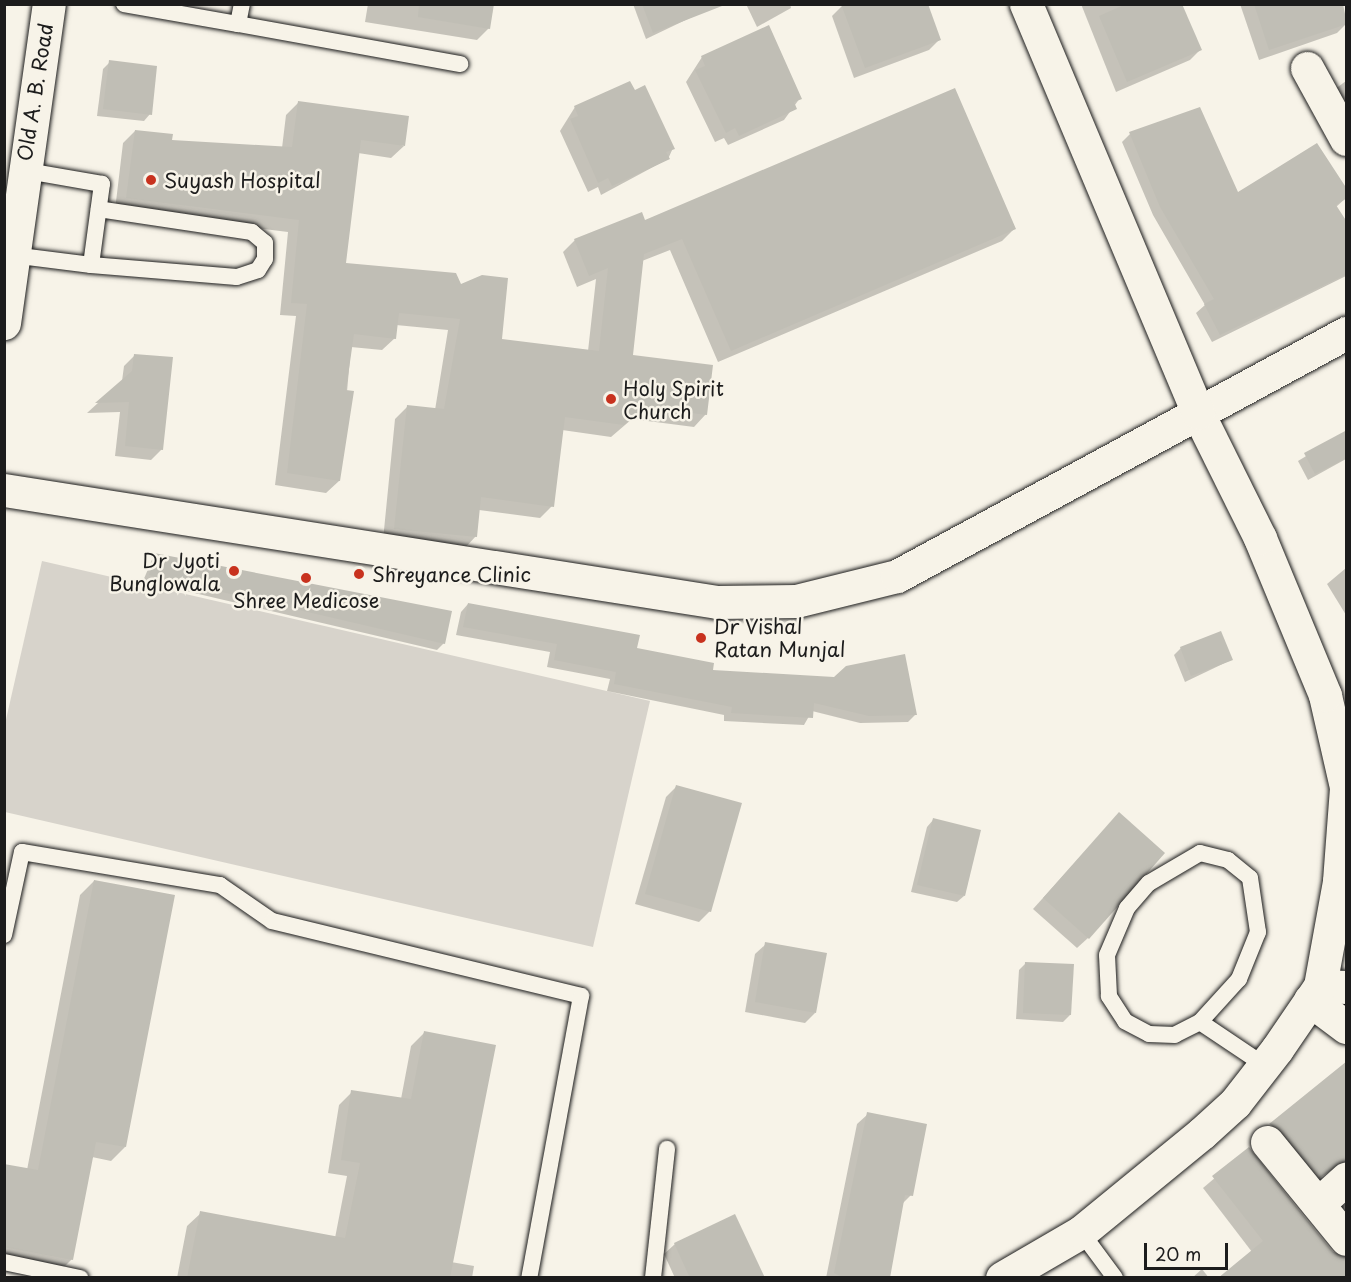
<!DOCTYPE html>
<html>
<head>
<meta charset="utf-8">
<style>
  body { margin:0 }
  #map { position:relative; width:1351px; height:1282px; overflow:hidden; background:#f7f3e8; font-family:"Playpen Sans",sans-serif }
  div>[style] { position:absolute }
  [style*='--x'] { left:calc(var(--x)*1px); top:calc(var(--y)*1px); width:calc(var(--w)*1px); rotate:calc(var(--a)*1deg) }
  .green>* { inset:0; background:#d7d3cb }
  .shadow>* { inset:0; background:#0003 }
  .building>* { inset:0; background:#c0beb5 }
  .roads { filter:drop-shadow(0 0 2px #1c1c1c) drop-shadow(0 0 2px #1c1c1c) }
  .service>* { height:16px; margin:-8px; padding:0 8px; transform-origin:8px; border-radius:8px; background:#f7f3e8 }
  .minor>* { height:33px; margin:-16.5px; padding:0 16.5px; transform-origin:16.5px; border-radius:16.5px; background:#f7f3e8 }
  .tertiary>* { height:33px; margin:-16.5px; padding:0 16.5px; transform-origin:16.5px; border-radius:16.5px; background:#f7f3e8 }
  .secondary>* { height:33px; margin:-16.5px; padding:0 16.5px; transform-origin:16.5px; border-radius:16.5px; background:#f7f3e8 }
  .dots>* { width:16px; height:16px; translate:-50% -50%; box-sizing:border-box; border:3px solid #f7f3e8; border-radius:50% }
  span { translate:-50% -50%; white-space:nowrap; text-align:center; line-height:1.15; -webkit-text-stroke:5px #f7f3e8; paint-order:stroke }
  .street-label { font-size:20px; color:#1c1c1c }
  .poi-label { font-size:20px; color:#1c1c1c }
  .left { translate:0 -50%; text-align:left }
  .right { translate:-100% -50%; text-align:right }
  .frame { position:absolute; inset:0; border:6px solid #1c1c1c; pointer-events:none }
  .scale { position:absolute; left:1144px; top:1243px; width:84px; height:27px; box-sizing:border-box; border:3px solid #1c1c1c; border-top:0; padding-left:8px; font-size:18px; line-height:21px; white-space:nowrap; color:#1c1c1c; -webkit-text-stroke:4px #f7f3e8; paint-order:stroke }
</style>
</head>
<body>
<div id="map">
  <div class="green">
    <div style="clip-path:polygon(42px 561px,650px 701px,593px 947px,5px 812px,5px 724px)"></div>
  </div>
  <div class="shadow">
    <div style="clip-path:polygon(368px 4px,493px 4px,489px 28px,477px 40px,365px 22px)"></div>
    <div style="clip-path:polygon(633px 4px,689px 4px,694px 16px,646px 39px)"></div>
    <div style="clip-path:polygon(746px 4px,790px 4px,791px 8px,757px 27px)"></div>
    <div style="clip-path:polygon(1081px 4px,1181px 4px,1200px 50px,1190px 60px,1116px 92px)"></div>
    <div style="clip-path:polygon(1240px 4px,1341px 4px,1346px 24px,1337px 33px,1259px 60px)"></div>
    <div style="clip-path:polygon(842px 6px,939px 40px,929px 50px,854px 78px,832px 16px)"></div>
    <div style="clip-path:polygon(702px 57px,800px 98px,784px 120px,728px 145px,724px 138px,715px 142px,686px 82px)"></div>
    <div style="clip-path:polygon(110px 62px,150px 114px,144px 121px,97px 116px,103px 69px)"></div>
    <div style="clip-path:polygon(1346px 81px,1346px 121px,1331px 92px)"></div>
    <div style="clip-path:polygon(298px 103px,404px 146px,391px 158px,358px 153px,344px 264px,460px 286px,501px 340px,588px 351px,596px 279px,577px 287px,563px 252px,575px 240px,644px 222px,1014px 229px,1002px 241px,718px 362px,670px 250px,642px 261px,632px 356px,706px 414px,694px 427px,632px 419px,611px 437px,562px 430px,552px 506px,540px 518px,479px 510px,476px 536px,464px 549px,383px 540px,395px 419px,407px 407px,435px 410px,448px 330px,396px 325px,395px 338px,382px 350px,351px 347px,339px 481px,326px 493px,275px 485px,296px 316px,280px 315px,288px 232px,115px 210px,123px 143px,135px 131px,171px 141px,282px 148px,286px 115px)"></div>
    <div style="clip-path:polygon(575px 107px,673px 148px,668px 159px,601px 195px,598px 187px,588px 192px,560px 131px)"></div>
    <div style="clip-path:polygon(1130px 134px,1237px 195px,1346px 198px,1336px 207px,1346px 225px,1346px 276px,1212px 342px,1196px 313px,1205px 305px,1153px 215px,1122px 142px)"></div>
    <div style="clip-path:polygon(135px 355px,162px 449px,151px 460px,115px 456px,120px 412px,87px 413px,122px 381px,124px 366px)"></div>
    <div style="clip-path:polygon(1346px 432px,1346px 459px,1308px 480px,1298px 461px)"></div>
    <div style="clip-path:polygon(154px 555px,444px 643px,437px 650px,143px 581px)"></div>
    <div style="clip-path:polygon(1346px 568px,1346px 615px,1327px 584px)"></div>
    <div style="clip-path:polygon(468px 604px,711px 671px,834px 679px,916px 714px,908px 722px,860px 723px,812px 711px,804px 725px,724px 721px,724px 715px,607px 691px,610px 679px,547px 667px,550px 652px,456px 635px,461px 612px)"></div>
    <div style="clip-path:polygon(1181px 648px,1231px 660px,1185px 682px,1174px 655px)"></div>
    <div style="clip-path:polygon(676px 787px,710px 911px,699px 922px,635px 904px,666px 797px)"></div>
    <div style="clip-path:polygon(933px 820px,964px 896px,957px 902px,911px 892px,927px 827px)"></div>
    <div style="clip-path:polygon(1109px 825px,1088px 938px,1077px 948px,1033px 909px)"></div>
    <div style="clip-path:polygon(94px 881px,125px 1147px,111px 1161px,92px 1157px,72px 1259px,58px 1273px,4px 1263px,4px 1165px,27px 1170px,80px 895px)"></div>
    <div style="clip-path:polygon(766px 944px,815px 1013px,805px 1023px,745px 1012px,755px 954px)"></div>
    <div style="clip-path:polygon(1026px 963px,1070px 1015px,1063px 1022px,1016px 1019px,1019px 970px)"></div>
    <div style="clip-path:polygon(424px 1033px,451px 1262px,474px 1266px,472px 1278px,177px 1278px,187px 1226px,201px 1213px,335px 1238px,347px 1176px,328px 1173px,339px 1105px,352px 1092px,401px 1099px,411px 1046px)"></div>
    <div style="clip-path:polygon(1346px 1066px,1346px 1159px,1310px 1185px,1261px 1134px)"></div>
    <div style="clip-path:polygon(868px 1114px,911px 1195px,902px 1204px,889px 1278px,826px 1278px,857px 1124px)"></div>
    <div style="clip-path:polygon(1249px 1149px,1338px 1258px,1252px 1252px,1203px 1188px)"></div>
    <div style="clip-path:polygon(1346px 1203px,1346px 1233px,1334px 1218px)"></div>
    <div style="clip-path:polygon(675px 1244px,763px 1278px,675px 1278px,664px 1254px)"></div>
    <div style="clip-path:polygon(1202px 1269px,1209px 1278px,1192px 1278px)"></div>
  </div>
  <div class="building">
    <div style="clip-path:polygon(419px 4px,494px 4px,490px 29px,418px 17px)"></div>
    <div style="clip-path:polygon(642px 4px,721px 4px,722px 6px,653px 33px)"></div>
    <div style="clip-path:polygon(841px 4px,928px 4px,941px 40px,865px 68px)"></div>
    <div style="clip-path:polygon(1126px 4px,1182px 4px,1202px 50px,1127px 82px,1099px 16px)"></div>
    <div style="clip-path:polygon(1254px 4px,1343px 4px,1347px 24px,1269px 50px)"></div>
    <div style="clip-path:polygon(769px 25px,802px 99px,794px 102px,797px 109px,739px 136px,735px 128px,726px 133px,695px 70px,705px 66px,701px 56px)"></div>
    <div style="clip-path:polygon(109px 60px,157px 66px,152px 115px,103px 109px)"></div>
    <div style="clip-path:polygon(630px 81px,635px 90px,645px 85px,675px 149px,666px 152px,670px 159px,612px 186px,608px 178px,598px 183px,570px 119px,578px 116px,574px 106px)"></div>
    <div style="clip-path:polygon(955px 88px,1016px 229px,731px 351px,682px 239px,644px 254px,633px 355px,713px 365px,707px 415px,646px 407px,624px 425px,565px 417px,554px 507px,481px 497px,477px 537px,394px 529px,407px 405px,444px 409px,460px 319px,399px 313px,396px 339px,354px 334px,346px 390px,354px 391px,340px 481px,287px 473px,307px 304px,291px 303px,299px 220px,126px 198px,135px 130px,173px 134px,172px 140px,292px 147px,298px 101px,409px 116px,405px 146px,361px 140px,346px 263px,456px 273px,461px 284px,482px 275px,508px 278px,502px 339px,599px 351px,608px 268px,589px 276px,574px 239px,642px 212px,645px 220px)"></div>
    <div style="clip-path:polygon(1200px 107px,1238px 192px,1317px 143px,1347px 189px,1347px 198px,1336px 205px,1347px 222px,1347px 274px,1220px 335px,1204px 304px,1214px 299px,1160px 207px,1129px 132px)"></div>
    <div style="clip-path:polygon(134px 354px,173px 357px,163px 450px,125px 446px,129px 402px,95px 403px,132px 371px)"></div>
    <div style="clip-path:polygon(1347px 430px,1347px 458px,1315px 474px,1304px 453px)"></div>
    <div style="clip-path:polygon(154px 553px,452px 611px,445px 644px,149px 575px)"></div>
    <div style="clip-path:polygon(468px 603px,640px 635px,637px 648px,714px 663px,713px 670px,834px 677px,846px 666px,905px 654px,917px 715px,869px 716px,814px 703px,813px 718px,731px 713px,732px 707px,614px 684px,616px 672px,554px 660px,557px 644px,463px 627px)"></div>
    <div style="clip-path:polygon(1221px 631px,1233px 660px,1191px 676px,1180px 647px)"></div>
    <div style="clip-path:polygon(676px 785px,742px 803px,711px 912px,645px 894px)"></div>
    <div style="clip-path:polygon(1119px 812px,1165px 853px,1089px 939px,1043px 898px)"></div>
    <div style="clip-path:polygon(933px 818px,981px 830px,965px 896px,917px 885px)"></div>
    <div style="clip-path:polygon(94px 880px,175px 895px,126px 1147px,96px 1142px,73px 1260px,4px 1247px,4px 1164px,38px 1170px)"></div>
    <div style="clip-path:polygon(765px 942px,827px 953px,816px 1013px,755px 1002px)"></div>
    <div style="clip-path:polygon(1025px 962px,1074px 964px,1071px 1015px,1023px 1013px)"></div>
    <div style="clip-path:polygon(424px 1031px,496px 1045px,450px 1278px,187px 1278px,200px 1211px,345px 1238px,360px 1163px,341px 1160px,351px 1090px,411px 1099px)"></div>
    <div style="clip-path:polygon(1347px 1061px,1347px 1161px,1320px 1177px,1282px 1130px,1269px 1124px)"></div>
    <div style="clip-path:polygon(867px 1112px,927px 1124px,913px 1196px,905px 1195px,890px 1278px,844px 1278px,834px 1273px)"></div>
    <div style="clip-path:polygon(1249px 1147px,1331px 1251px,1347px 1257px,1347px 1278px,1218px 1278px,1263px 1241px,1212px 1176px)"></div>
    <div style="clip-path:polygon(735px 1214px,765px 1278px,690px 1278px,674px 1243px)"></div>
  </div>
  <div class="roads">
    <div class="service">
      <div style="--x:124;--y:4;--w:116;--a:10"></div>
      <div style="--x:238;--y:24;--w:20;--a:-79"></div>
      <div style="--x:238;--y:24;--w:226;--a:10.2"></div>
      <div style="--x:12;--y:255;--w:80;--a:7.2"></div>
      <div style="--x:91;--y:265;--w:82;--a:-82.3"></div>
      <div style="--x:102;--y:184;--w:81;--a:-170.1"></div>
      <div style="--x:91;--y:265;--w:146;--a:4.7"></div>
      <div style="--x:237;--y:277;--w:22;--a:-18"></div>
      <div style="--x:258;--y:270;--w:13;--a:-58"></div>
      <div style="--x:265;--y:259;--w:16;--a:-90"></div>
      <div style="--x:265;--y:243;--w:17;--a:-140"></div>
      <div style="--x:252;--y:232;--w:155;--a:-171.5"></div>
      <div style="--x:1200;--y:853;--w:29;--a:14"></div>
      <div style="--x:1228;--y:860;--w:28;--a:39"></div>
      <div style="--x:1250;--y:878;--w:55;--a:81.6"></div>
      <div style="--x:1258;--y:932;--w:51;--a:112"></div>
      <div style="--x:1239;--y:979;--w:58;--a:132.2"></div>
      <div style="--x:1200;--y:1022;--w:28;--a:153"></div>
      <div style="--x:1175;--y:1035;--w:26;--a:-178"></div>
      <div style="--x:1149;--y:1034;--w:27;--a:-152"></div>
      <div style="--x:1125;--y:1021;--w:30;--a:-123"></div>
      <div style="--x:1109;--y:996;--w:41;--a:-92.8"></div>
      <div style="--x:1107;--y:955;--w:51;--a:-66.9"></div>
      <div style="--x:1127;--y:908;--w:33;--a:-49"></div>
      <div style="--x:1149;--y:883;--w:59;--a:-30.5"></div>
      <div style="--x:4;--y:935;--w:85;--a:-77.8"></div>
      <div style="--x:22;--y:852;--w:201;--a:9.5"></div>
      <div style="--x:220;--y:885;--w:63;--a:34.7"></div>
      <div style="--x:272;--y:921;--w:318;--a:13.6"></div>
      <div style="--x:581;--y:996;--w:287;--a:100.4"></div>
      <div style="--x:1200;--y:1022;--w:77;--a:33.9"></div>
      <div style="--x:1081;--y:1232;--w:57;--a:53.5"></div>
      <div style="--x:4;--y:1262;--w:78;--a:11.9"></div>
      <div style="--x:653;--y:1278;--w:130;--a:-83.8"></div>
    </div>
    <div class="minor">
      <div style="--x:1307;--y:68;--w:81;--a:61.2"></div>
      <div style="--x:1320;--y:986;--w:26;--a:2"></div>
      <div style="--x:1310;--y:1000;--w:45;--a:36.9"></div>
      <div style="--x:1267;--y:1142;--w:125;--a:50.8"></div>
      <div style="--x:1318;--y:1204;--w:38;--a:-42"></div>
    </div>
    <div class="tertiary">
      <div style="--x:4;--y:490;--w:722;--a:8.93"></div>
      <div style="--x:717;--y:602;--w:79;--a:-0.7"></div>
      <div style="--x:796;--y:601;--w:104;--a:-13.9"></div>
      <div style="--x:897;--y:576;--w:511;--a:-28.42"></div>
      <div style="--x:1002;--y:1278;--w:91;--a:-30.2"></div>
      <div style="--x:1081;--y:1232;--w:156;--a:-39.3"></div>
      <div style="--x:1202;--y:1133;--w:45;--a:-42.3"></div>
      <div style="--x:1235;--y:1103;--w:68;--a:-52.1"></div>
      <div style="--x:1277;--y:1049;--w:76;--a:-55.7"></div>
      <div style="--x:1320;--y:986;--w:107;--a:-79.7"></div>
      <div style="--x:1339;--y:881;--w:94;--a:-85.7"></div>
      <div style="--x:1346;--y:787;--w:94;--a:-102.9"></div>
      <div style="--x:1325;--y:695;--w:170;--a:-112.5"></div>
      <div style="--x:1260;--y:538;--w:140;--a:-116.4"></div>
      <div style="--x:1198;--y:413;--w:444;--a:-112.8"></div>
    </div>
    <div class="secondary">
      <div style="--x:4;--y:323;--w:322;--a:-82"></div>
    </div>
  </div>
  <div class="dots">
    <div style="left:151px;top:180px;background:#c8321e"></div>
    <div style="left:611px;top:399px;background:#c8321e"></div>
    <div style="left:234px;top:571px;background:#c8321e"></div>
    <div style="left:359px;top:574px;background:#c8321e"></div>
    <div style="left:306px;top:578px;background:#c8321e"></div>
    <div style="left:701px;top:638px;background:#c8321e"></div>
  </div>
  <div class="street-label">
    <span style="left:35px;top:92px;rotate:-81deg">Old A. B. Road</span>
  </div>
  <div class="poi-label">
    <span class="left" style="left:164px;top:180px">Suyash Hospital</span>
    <span class="left" style="left:623px;top:400px">Holy Spirit<br>Church</span>
    <span class="right" style="left:220px;top:572px">Dr Jyoti<br>Bunglowala</span>
    <span class="left" style="left:372px;top:574px">Shreyance Clinic</span>
    <span style="left:306px;top:600px">Shree Medicose</span>
    <span class="left" style="left:714px;top:638px">Dr Vishal<br>Ratan Munjal</span>
  </div>
  <div class="frame"></div>
  <div class="scale">20 m</div>
</div>
</body>
</html>
